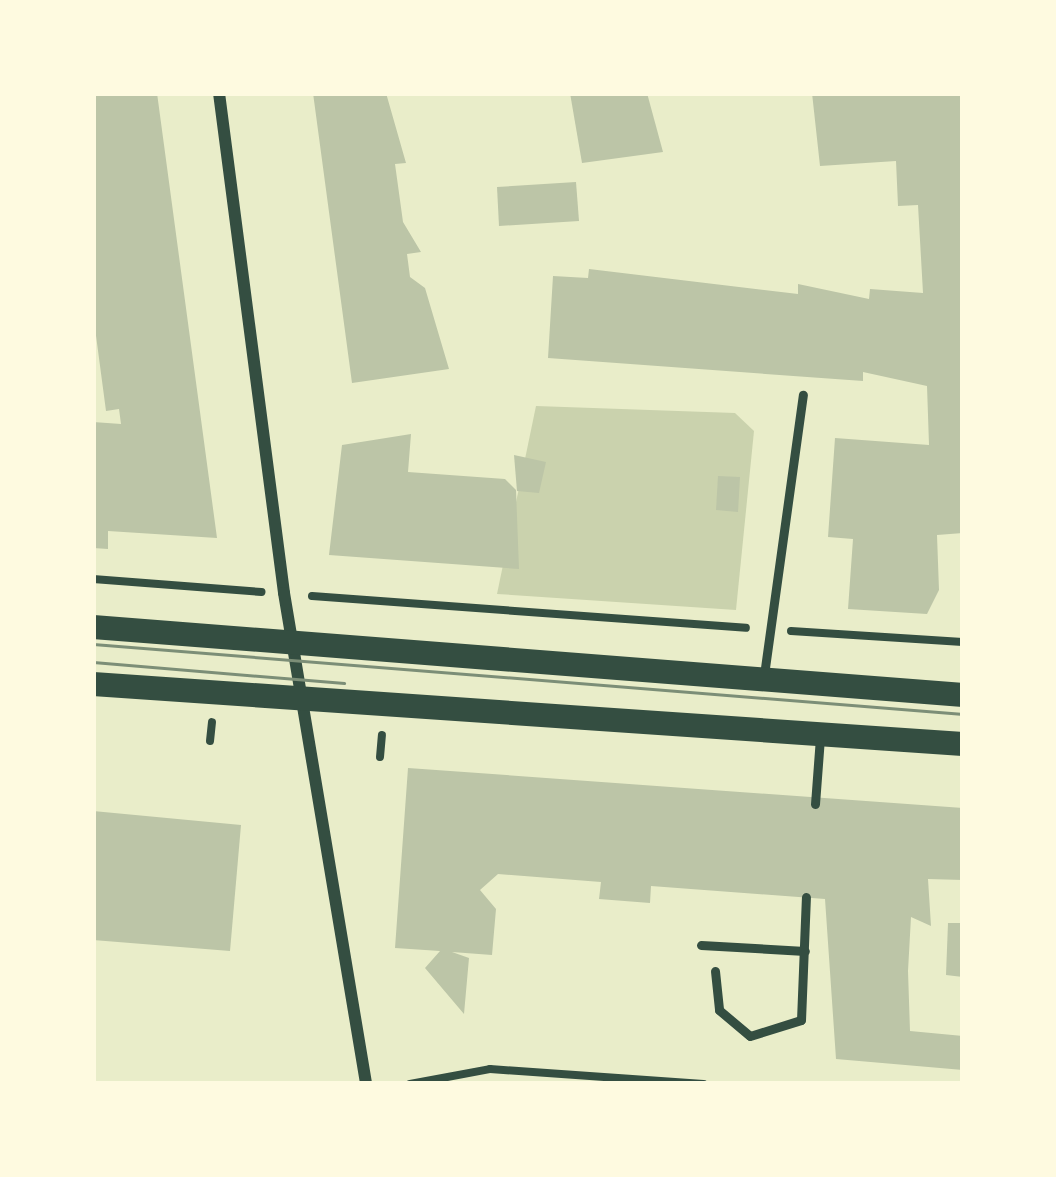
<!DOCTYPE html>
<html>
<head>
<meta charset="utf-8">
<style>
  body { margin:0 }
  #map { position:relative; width:1056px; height:1177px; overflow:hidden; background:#e9edc9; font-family:Montserrat,sans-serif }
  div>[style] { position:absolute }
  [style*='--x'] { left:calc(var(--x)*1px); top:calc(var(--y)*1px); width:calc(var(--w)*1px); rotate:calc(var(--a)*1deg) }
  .green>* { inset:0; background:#cad2ad }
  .building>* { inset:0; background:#bcc5a7 }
  .path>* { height:8px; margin:-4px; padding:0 4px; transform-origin:4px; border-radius:4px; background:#344e41 }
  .service>* { height:9px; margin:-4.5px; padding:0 4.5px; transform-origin:4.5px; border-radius:4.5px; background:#344e41 }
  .minor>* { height:12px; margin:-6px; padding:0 6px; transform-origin:6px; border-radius:6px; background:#344e41 }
  .secondary>* { height:24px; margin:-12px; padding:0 12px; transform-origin:12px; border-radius:12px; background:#344e41 }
  .tram>* { height:3px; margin:-1.5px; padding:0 1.5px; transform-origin:1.5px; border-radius:1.5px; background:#7c8e77 }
  span { translate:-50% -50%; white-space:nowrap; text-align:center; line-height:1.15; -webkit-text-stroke:9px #fefae0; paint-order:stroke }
  .frame { position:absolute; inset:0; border:96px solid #fefae0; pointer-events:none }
</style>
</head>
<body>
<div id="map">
  <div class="green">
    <div style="clip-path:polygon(536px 406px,735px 413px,754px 431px,736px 610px,497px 594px)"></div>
  </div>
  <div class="building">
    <div style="clip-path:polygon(93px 93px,157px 93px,217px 538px,108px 531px,108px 549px,93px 548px,93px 422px,121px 424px,119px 409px,106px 411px,93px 313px)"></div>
    <div style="clip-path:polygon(313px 93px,386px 93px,406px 163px,395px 164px,403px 222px,421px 252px,407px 254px,410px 277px,425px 288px,449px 369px,352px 383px)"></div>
    <div style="clip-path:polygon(570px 93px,647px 93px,663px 152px,582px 163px)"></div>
    <div style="clip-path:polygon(812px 93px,963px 93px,963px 533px,937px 535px,939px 590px,927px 614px,848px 609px,853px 539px,828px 537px,835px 438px,929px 445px,927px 386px,863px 372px,863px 381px,548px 358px,553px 276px,588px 278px,589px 269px,798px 294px,798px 284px,869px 299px,870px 289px,923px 293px,918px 205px,898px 206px,896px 161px,820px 166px)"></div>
    <div style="clip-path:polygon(576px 182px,579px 221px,499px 226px,497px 187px)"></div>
    <div style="clip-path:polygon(411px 434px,408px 472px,505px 479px,516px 490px,519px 569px,329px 555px,342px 445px)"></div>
    <div style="clip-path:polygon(514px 455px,546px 462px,539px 493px,517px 491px)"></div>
    <div style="clip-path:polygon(718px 476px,740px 477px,738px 512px,716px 510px)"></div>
    <div style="clip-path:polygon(408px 768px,963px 808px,963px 880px,928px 879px,931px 926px,911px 917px,908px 971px,910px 1031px,963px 1036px,963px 1070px,836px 1059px,825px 899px,651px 886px,650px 903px,599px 899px,601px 882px,498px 874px,480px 890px,496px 909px,492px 955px,452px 952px,469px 958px,464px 1014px,425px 968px,440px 951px,395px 948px)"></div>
    <div style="clip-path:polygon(93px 811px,241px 825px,230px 951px,93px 940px)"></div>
    <div style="clip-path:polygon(948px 923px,963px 923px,963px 977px,946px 975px)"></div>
  </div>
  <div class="path">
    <div style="--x:93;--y:579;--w:169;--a:4.4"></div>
    <div style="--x:312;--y:596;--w:435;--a:4.2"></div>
    <div style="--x:791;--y:631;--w:172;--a:3.7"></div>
    <div style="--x:210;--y:741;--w:19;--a:-84"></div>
    <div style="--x:380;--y:757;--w:22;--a:-85"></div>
    <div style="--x:410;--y:1084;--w:81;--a:-10.6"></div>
    <div style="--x:490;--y:1069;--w:214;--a:4"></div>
  </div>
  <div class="service">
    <div style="--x:764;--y:675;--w:283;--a:-82.1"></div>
    <div style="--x:815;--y:804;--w:67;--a:-85.7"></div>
    <div style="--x:701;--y:945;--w:104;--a:3.3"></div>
    <div style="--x:715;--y:971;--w:39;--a:84"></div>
    <div style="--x:719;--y:1010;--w:40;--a:40"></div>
    <div style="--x:750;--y:1036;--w:53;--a:-17.4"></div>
    <div style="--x:801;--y:1020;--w:123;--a:-87.7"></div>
  </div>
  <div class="minor">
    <div style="--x:219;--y:93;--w:504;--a:82.59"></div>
    <div style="--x:284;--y:593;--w:498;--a:80.5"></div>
  </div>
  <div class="secondary">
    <div style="--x:93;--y:627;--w:873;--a:4.47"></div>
    <div style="--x:93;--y:684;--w:872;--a:3.95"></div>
  </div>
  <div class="tram">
    <div style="--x:93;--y:644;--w:873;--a:4.6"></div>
    <div style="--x:93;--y:662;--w:252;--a:4.8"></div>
  </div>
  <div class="frame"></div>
</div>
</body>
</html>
